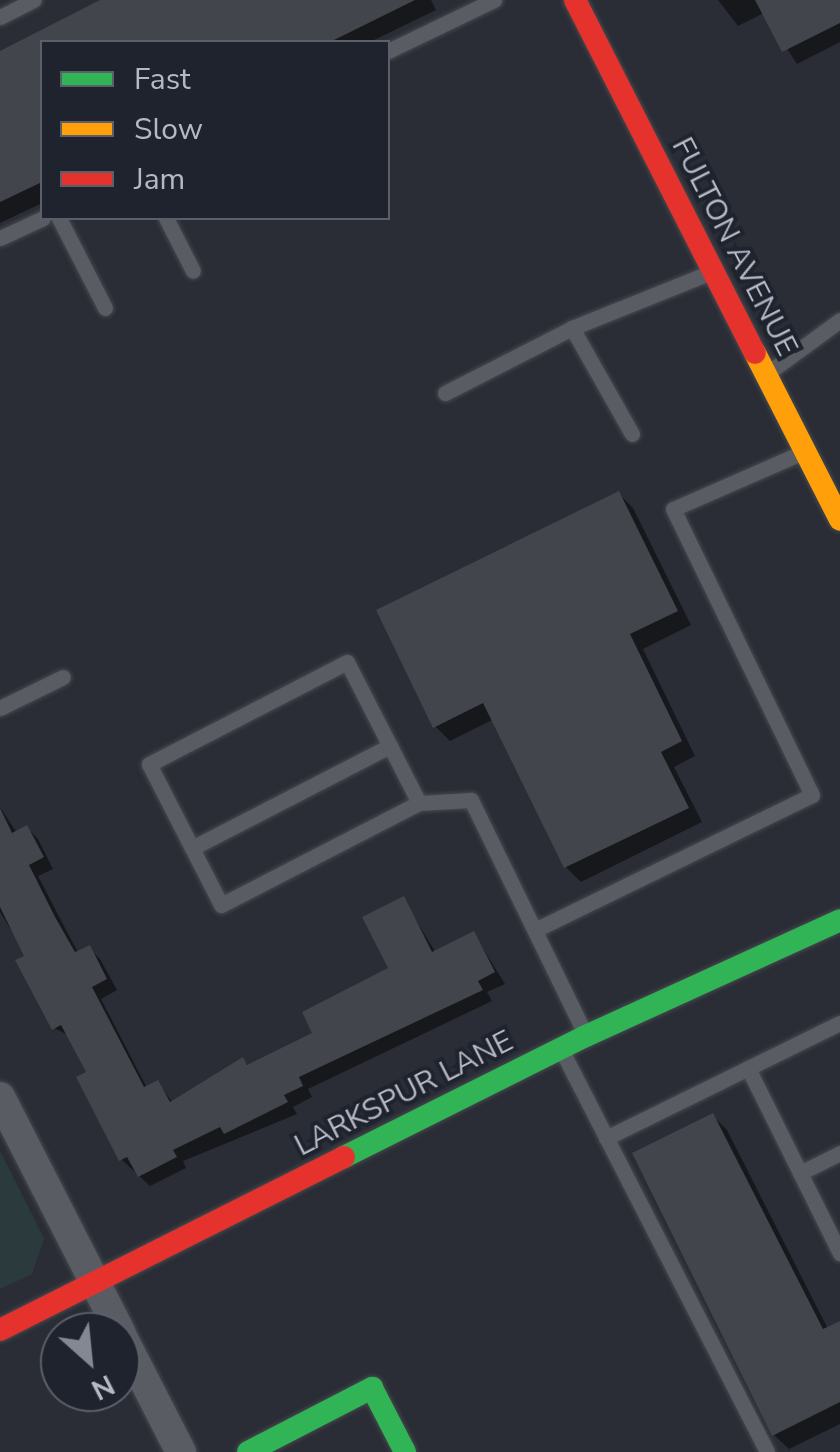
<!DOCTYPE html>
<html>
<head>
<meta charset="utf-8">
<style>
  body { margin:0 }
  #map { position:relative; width:840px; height:1452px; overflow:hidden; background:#2a2d35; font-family:"Nunito Sans",sans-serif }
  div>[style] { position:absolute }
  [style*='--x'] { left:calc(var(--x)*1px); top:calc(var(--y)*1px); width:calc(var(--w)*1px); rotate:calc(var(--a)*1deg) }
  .green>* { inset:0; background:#2b3a3d }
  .shadow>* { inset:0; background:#0007 }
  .building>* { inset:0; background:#42454b }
  .roads { filter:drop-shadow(0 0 2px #46484e) drop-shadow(0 0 2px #46484e) }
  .lane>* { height:15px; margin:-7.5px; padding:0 7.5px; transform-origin:7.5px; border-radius:7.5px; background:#595c63 }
  .street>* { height:30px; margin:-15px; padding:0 15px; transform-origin:15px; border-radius:15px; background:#595c63 }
  .fast>* { height:22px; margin:-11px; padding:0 11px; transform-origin:11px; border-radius:11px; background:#30b455 }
  .slow>* { height:22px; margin:-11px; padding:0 11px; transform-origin:11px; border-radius:11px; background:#ff9f0a }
  .jam>* { height:22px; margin:-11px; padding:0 11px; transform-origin:11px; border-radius:11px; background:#e5322d }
  span { translate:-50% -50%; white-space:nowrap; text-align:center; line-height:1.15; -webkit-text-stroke:8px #1e232e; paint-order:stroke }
  .street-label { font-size:30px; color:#b4b9c5 }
  .legend { position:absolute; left:40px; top:40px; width:350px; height:180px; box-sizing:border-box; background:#1e232e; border:2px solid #5a5f6a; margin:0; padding:12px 18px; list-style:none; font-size:30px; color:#b4b9c5 }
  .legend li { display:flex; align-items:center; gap:20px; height:50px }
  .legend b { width:50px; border:2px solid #5a5f6a }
  .north { position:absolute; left:40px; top:1312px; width:100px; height:100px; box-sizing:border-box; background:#1e232e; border:2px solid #5a5f6a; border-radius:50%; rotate:153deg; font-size:28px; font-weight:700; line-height:40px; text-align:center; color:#b4b9c5 }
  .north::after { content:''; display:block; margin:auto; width:35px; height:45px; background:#848893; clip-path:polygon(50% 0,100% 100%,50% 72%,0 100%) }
</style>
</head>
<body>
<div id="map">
  <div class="green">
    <div style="clip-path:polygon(0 1151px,44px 1239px,32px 1274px,0 1289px)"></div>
  </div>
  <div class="shadow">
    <div style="clip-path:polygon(106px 0,431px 0,436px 10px,370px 42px,42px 42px,42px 203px,0 223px,0 54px)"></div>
    <div style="clip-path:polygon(718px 0,840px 0,840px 42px,797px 64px,764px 13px,738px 26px)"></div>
    <div style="clip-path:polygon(619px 494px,633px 508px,691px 625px,643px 649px,695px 756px,674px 767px,702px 822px,581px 882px,566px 867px,494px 719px,450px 741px,435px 726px)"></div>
    <div style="clip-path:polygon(0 807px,17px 833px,27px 828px,38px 839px,53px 869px,38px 876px,66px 930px,79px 954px,89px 948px,100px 959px,117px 990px,101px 999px,147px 1088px,158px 1083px,173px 1103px,243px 1060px,249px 1066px,315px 1034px,391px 969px,403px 899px,436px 953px,474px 934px,505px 984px,487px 992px,492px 1001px,308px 1089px,312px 1097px,293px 1107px,297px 1114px,183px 1161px,186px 1168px,150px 1186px,121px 1159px,89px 1073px,70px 1036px,54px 1028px,28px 957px,0 912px)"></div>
    <div style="clip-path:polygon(713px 1116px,727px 1130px,828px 1329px,840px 1324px,840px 1424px,789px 1449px,774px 1435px)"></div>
  </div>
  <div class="building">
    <div style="clip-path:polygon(100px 0,415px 0,330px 42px,42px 42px,42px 182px,0 202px,0 51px)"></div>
    <div style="clip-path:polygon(755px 0,840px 0,840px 23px,782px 52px)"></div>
    <div style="clip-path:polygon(619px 491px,678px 611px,630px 634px,682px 741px,661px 752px,689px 808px,564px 868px,483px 703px,433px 728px,376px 610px)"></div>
    <div style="clip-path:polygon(0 808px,12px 833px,27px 825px,44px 857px,29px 865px,55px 917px,75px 952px,90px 945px,107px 979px,92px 987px,144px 1087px,158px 1080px,170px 1102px,243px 1057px,247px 1065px,312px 1033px,302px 1012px,388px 968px,362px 917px,404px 896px,432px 952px,474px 931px,495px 972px,478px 981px,483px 990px,299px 1077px,303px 1086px,284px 1095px,288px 1102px,224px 1134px,220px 1127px,173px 1150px,177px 1157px,138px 1177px,127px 1157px,119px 1161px,76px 1077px,86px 1072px,61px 1025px,52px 1030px,15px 960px,24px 956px,0 907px)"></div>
    <div style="clip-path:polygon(713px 1113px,823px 1329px,840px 1321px,840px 1402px,772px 1436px,632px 1153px)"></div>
  </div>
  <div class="roads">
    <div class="lane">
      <div style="--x:0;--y:17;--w:38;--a:-27"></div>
      <div style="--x:388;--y:51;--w:118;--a:-25.7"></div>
      <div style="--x:59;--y:218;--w:101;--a:62.9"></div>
      <div style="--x:166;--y:218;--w:59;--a:63"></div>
      <div style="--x:0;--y:238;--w:47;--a:-24.9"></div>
      <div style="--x:769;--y:372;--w:88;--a:-36.2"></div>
      <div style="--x:445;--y:393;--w:143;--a:-27.1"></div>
      <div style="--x:632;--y:434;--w:122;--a:-119.5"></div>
      <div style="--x:572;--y:328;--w:148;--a:-21.9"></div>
      <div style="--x:0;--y:708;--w:70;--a:-26.2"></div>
      <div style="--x:390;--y:746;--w:94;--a:-117.1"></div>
      <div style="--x:347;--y:662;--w:223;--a:152.7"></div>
      <div style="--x:149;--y:764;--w:158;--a:62.9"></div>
      <div style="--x:221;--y:905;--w:223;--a:-27.3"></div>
      <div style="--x:419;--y:803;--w:52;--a:-3.3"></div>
      <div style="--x:471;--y:800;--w:258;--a:64"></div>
      <div style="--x:192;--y:848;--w:223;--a:-27.3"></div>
      <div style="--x:390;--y:746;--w:64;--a:63"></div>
      <div style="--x:535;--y:930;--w:308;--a:-26"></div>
      <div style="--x:812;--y:795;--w:318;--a:-115.9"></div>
      <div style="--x:673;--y:509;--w:140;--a:-23.6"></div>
      <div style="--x:562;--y:1051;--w:450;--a:62.9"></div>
      <div style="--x:748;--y:1068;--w:207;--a:63.6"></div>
      <div style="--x:606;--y:1138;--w:261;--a:-26.2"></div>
      <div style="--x:800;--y:1173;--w:45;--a:-26.6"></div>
    </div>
    <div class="street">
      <div style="--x:0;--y:1097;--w:264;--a:62.9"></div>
      <div style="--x:120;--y:1333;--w:134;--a:62.9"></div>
    </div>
    <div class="fast">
      <div style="--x:344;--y:1157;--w:271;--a:-26.6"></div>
      <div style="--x:586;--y:1036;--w:279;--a:-24.5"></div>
      <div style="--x:248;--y:1452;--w:140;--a:-27.3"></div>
      <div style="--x:372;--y:1388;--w:72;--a:62.7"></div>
    </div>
    <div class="slow">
      <div style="--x:755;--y:353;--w:187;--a:63"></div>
    </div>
    <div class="jam">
      <div style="--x:575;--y:0;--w:396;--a:63"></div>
      <div style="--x:0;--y:1330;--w:385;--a:-26.7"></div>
    </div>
  </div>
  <div class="street-label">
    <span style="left:734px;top:247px;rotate:63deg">FULTON AVENUE</span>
    <span style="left:404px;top:1094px;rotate:-27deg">LARKSPUR LANE</span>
  </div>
  <ul class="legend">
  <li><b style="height:12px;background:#30b455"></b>Fast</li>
  <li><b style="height:12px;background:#ff9f0a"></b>Slow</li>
  <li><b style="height:12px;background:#e5322d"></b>Jam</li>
  </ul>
  <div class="north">N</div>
</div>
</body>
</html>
